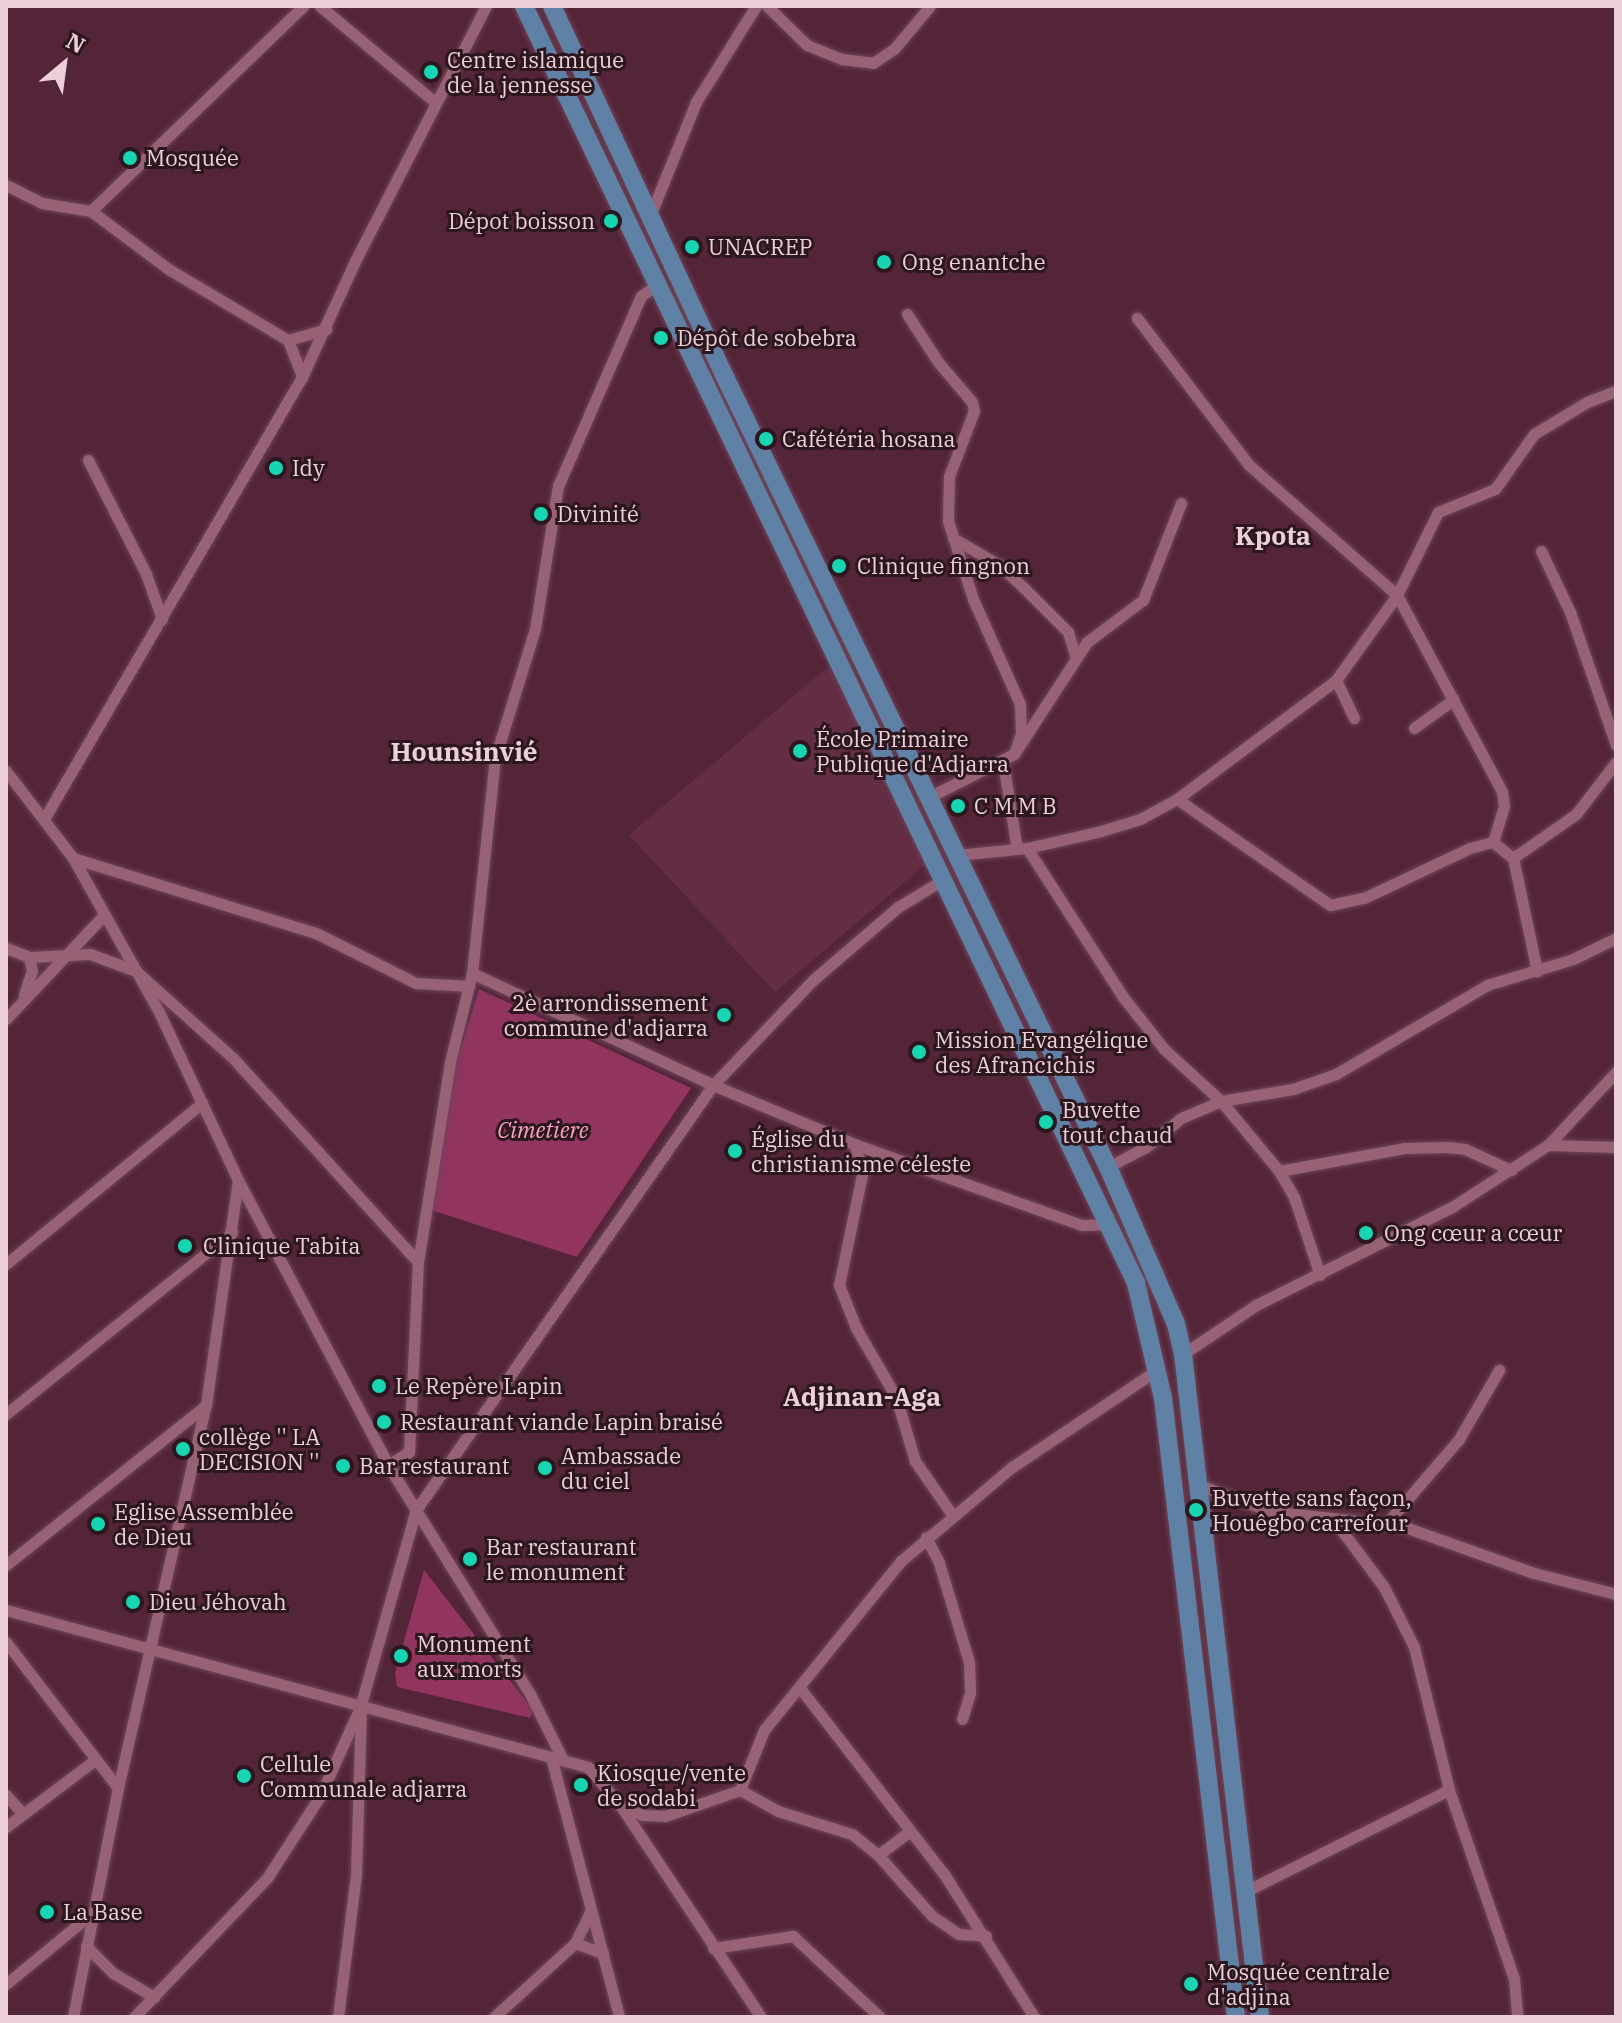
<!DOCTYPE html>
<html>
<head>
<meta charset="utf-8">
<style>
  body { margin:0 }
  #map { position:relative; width:1622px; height:2023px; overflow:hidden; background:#542539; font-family:"IBM Plex Serif",serif }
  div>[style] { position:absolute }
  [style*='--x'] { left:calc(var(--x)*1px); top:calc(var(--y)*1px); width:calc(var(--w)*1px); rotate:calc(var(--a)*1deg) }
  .built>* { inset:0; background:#632d44 }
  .green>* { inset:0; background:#91355f }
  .roads { filter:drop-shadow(0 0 2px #6e4658) drop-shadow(0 0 2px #6e4658) }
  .street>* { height:11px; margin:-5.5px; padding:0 5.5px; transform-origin:5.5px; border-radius:5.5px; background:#976176 }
  .primary>* { height:18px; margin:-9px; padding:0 9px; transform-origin:9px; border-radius:9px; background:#5f81a6 }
  .dots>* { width:22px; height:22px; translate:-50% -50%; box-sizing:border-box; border:4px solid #2c171f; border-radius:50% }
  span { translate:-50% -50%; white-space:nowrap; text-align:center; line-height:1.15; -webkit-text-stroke:6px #2c171f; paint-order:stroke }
  .poi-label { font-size:22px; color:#edcfd9 }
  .left { translate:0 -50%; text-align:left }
  .right { translate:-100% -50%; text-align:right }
  .park-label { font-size:22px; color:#f7a3c3; font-style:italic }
  .quarter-label { font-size:26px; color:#edcfd9; font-weight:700 }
  .frame { position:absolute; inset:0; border:8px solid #edcfd9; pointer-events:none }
  .north { position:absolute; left:24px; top:24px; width:80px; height:80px; -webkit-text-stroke:6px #2c171f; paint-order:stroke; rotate:29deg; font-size:22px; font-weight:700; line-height:32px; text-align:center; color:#edcfd9 }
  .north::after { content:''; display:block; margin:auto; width:28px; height:36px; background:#edcfd9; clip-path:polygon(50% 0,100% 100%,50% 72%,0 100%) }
</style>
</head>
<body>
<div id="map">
  <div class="built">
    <div style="clip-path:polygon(829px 666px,926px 864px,775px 992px,629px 835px)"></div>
  </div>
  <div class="green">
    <div style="clip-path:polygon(479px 989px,691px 1088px,577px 1257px,431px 1210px,451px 1081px)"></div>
    <div style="clip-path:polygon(424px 1570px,533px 1710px,530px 1718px,397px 1687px,395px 1673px)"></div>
  </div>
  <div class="roads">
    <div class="street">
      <div style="--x:320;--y:6;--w:151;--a:39.9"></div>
      <div style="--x:767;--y:6;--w:56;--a:44.3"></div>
      <div style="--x:807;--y:45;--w:38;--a:22"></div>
      <div style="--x:842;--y:59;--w:31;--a:7"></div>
      <div style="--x:873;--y:63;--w:25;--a:-34"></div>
      <div style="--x:894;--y:49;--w:56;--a:-50.1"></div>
      <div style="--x:6;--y:185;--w:40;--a:26.6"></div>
      <div style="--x:42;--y:203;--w:50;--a:9.3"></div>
      <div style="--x:91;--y:211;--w:99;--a:36.8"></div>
      <div style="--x:170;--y:270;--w:137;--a:30.7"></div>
      <div style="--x:288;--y:340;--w:40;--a:69"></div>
      <div style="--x:91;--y:211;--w:295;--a:-44"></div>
      <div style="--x:652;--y:211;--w:118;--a:-68"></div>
      <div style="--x:696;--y:102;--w:113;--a:-58"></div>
      <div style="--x:907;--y:314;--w:57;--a:57.1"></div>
      <div style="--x:938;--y:362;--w:52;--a:49.6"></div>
      <div style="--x:972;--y:402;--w:9;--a:77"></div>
      <div style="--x:974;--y:411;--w:70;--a:111"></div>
      <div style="--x:949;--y:476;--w:45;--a:91.3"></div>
      <div style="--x:948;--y:521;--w:82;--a:72.2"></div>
      <div style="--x:973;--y:599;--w:115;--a:65.9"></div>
      <div style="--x:1020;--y:704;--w:29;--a:88"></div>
      <div style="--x:1021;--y:733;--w:22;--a:108"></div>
      <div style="--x:1137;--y:318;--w:185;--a:52.7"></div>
      <div style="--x:1249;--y:465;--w:197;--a:41.3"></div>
      <div style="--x:1397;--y:595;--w:223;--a:61.9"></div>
      <div style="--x:1502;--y:792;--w:14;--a:82"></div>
      <div style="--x:1504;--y:806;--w:38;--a:107"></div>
      <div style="--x:288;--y:340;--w:40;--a:-16"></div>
      <div style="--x:88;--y:460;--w:128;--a:63"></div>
      <div style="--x:146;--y:574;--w:48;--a:70.4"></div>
      <div style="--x:953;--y:538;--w:56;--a:30.3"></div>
      <div style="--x:1001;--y:566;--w:30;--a:44"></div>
      <div style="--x:1023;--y:587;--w:64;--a:45"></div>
      <div style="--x:1068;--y:632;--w:27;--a:73"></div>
      <div style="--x:1541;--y:551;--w:68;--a:64.6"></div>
      <div style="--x:1570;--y:612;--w:141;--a:70.9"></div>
      <div style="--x:1336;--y:680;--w:42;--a:64.7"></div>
      <div style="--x:1414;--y:728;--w:49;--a:-35.9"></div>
      <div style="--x:1003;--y:762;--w:88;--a:80.9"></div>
      <div style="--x:6;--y:771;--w:110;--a:52.4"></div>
      <div style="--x:73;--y:858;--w:176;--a:60.8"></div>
      <div style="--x:159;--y:1012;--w:186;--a:64.8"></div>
      <div style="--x:238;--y:1180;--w:322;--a:62.2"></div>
      <div style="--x:388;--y:1465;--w:272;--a:58.2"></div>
      <div style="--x:531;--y:1696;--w:69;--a:63.4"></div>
      <div style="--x:927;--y:798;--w:97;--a:-26.8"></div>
      <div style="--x:1014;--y:754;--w:134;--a:-56.9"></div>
      <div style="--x:1087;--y:642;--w:70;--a:-36.9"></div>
      <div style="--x:1143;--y:600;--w:104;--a:-68.6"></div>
      <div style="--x:1177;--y:799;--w:186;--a:34.7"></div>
      <div style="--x:1330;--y:905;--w:35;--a:-12"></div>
      <div style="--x:1364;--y:898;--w:117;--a:-25.3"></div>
      <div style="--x:1470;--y:848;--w:24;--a:-15"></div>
      <div style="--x:44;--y:819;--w:512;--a:-59.73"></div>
      <div style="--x:302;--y:377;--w:128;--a:-65.4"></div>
      <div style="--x:355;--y:261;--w:287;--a:-62.8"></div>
      <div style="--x:1493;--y:842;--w:26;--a:39"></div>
      <div style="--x:1513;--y:858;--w:116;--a:78"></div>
      <div style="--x:1027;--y:848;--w:177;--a:57.2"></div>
      <div style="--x:1123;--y:997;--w:66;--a:51.7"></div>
      <div style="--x:1164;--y:1049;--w:77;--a:42.4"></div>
      <div style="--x:1221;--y:1101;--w:91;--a:50.4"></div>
      <div style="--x:1279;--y:1171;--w:30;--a:60"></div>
      <div style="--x:1294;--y:1197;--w:82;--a:71.6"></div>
      <div style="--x:957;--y:855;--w:70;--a:-5.7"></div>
      <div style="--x:1027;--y:848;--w:76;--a:-12.9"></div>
      <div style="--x:1101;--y:831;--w:41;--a:-17.1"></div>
      <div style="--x:1140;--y:819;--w:42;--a:-28.4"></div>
      <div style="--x:1177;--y:799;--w:199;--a:-36.8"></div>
      <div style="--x:1336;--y:680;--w:105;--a:-54.3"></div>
      <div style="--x:1397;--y:595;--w:93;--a:-63.7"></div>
      <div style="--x:1438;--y:512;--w:61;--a:-22"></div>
      <div style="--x:1495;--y:489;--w:67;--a:-54.7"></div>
      <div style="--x:1534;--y:434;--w:62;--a:-31.1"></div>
      <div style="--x:1587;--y:402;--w:31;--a:-21"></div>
      <div style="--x:73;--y:858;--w:254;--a:17.2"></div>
      <div style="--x:316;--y:933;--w:112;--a:26.6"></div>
      <div style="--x:416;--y:983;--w:53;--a:3.2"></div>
      <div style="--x:1513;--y:858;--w:77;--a:-34.9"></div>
      <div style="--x:1576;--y:814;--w:66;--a:-52.4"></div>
      <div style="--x:6;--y:948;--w:25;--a:21"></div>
      <div style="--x:29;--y:957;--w:61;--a:-2.8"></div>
      <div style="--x:90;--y:954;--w:49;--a:20.3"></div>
      <div style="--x:136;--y:971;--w:130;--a:41.9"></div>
      <div style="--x:233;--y:1058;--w:275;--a:47.8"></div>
      <div style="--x:472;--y:973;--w:266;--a:24.9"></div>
      <div style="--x:713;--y:1085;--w:153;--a:22.7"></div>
      <div style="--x:854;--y:1144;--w:242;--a:19.6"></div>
      <div style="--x:1082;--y:1225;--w:24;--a:-2"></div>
      <div style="--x:24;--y:995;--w:25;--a:-72"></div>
      <div style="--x:32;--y:971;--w:14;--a:-102"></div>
      <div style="--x:6;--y:1019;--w:141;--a:-46.7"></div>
      <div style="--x:854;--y:1144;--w:28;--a:71"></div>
      <div style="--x:863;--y:1170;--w:117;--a:101.8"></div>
      <div style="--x:839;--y:1285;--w:46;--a:68.4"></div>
      <div style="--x:856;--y:1328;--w:80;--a:59.9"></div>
      <div style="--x:896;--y:1397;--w:67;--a:73.5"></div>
      <div style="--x:915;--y:1461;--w:63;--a:55.3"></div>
      <div style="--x:1548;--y:1145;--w:100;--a:-47"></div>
      <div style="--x:1108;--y:1167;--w:43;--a:-27.8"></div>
      <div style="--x:1146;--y:1147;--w:45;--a:-39.6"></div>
      <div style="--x:1181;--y:1118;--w:43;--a:-23"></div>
      <div style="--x:1221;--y:1101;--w:73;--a:-9.5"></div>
      <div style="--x:1293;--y:1089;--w:46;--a:-19.2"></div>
      <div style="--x:1336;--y:1074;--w:175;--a:-30.5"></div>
      <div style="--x:1487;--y:985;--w:90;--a:-16.8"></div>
      <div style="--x:1573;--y:959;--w:48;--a:-26"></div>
      <div style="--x:1279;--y:1171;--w:127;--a:-10.4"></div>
      <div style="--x:1404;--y:1148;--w:43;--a:-1.3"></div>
      <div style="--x:1447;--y:1147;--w:18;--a:6"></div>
      <div style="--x:1465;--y:1149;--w:51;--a:24.5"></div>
      <div style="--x:6;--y:1264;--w:254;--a:-39.4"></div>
      <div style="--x:1183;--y:1354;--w:88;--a:-33.9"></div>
      <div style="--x:1256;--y:1305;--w:219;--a:-26.6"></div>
      <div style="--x:1452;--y:1207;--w:114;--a:-32.9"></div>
      <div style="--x:1548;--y:1145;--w:68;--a:1.7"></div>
      <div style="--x:6;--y:1414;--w:290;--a:-38.8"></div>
      <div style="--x:388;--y:1465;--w:25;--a:-32"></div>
      <div style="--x:409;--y:1452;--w:190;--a:-87.3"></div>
      <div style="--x:418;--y:1262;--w:203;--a:-80.9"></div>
      <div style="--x:450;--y:1062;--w:92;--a:-76.1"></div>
      <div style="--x:472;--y:973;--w:216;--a:-83.9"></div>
      <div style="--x:495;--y:758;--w:135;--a:-72.8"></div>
      <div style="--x:535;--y:629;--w:145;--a:-80.9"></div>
      <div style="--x:558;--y:486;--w:207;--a:-66.4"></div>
      <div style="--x:641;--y:296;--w:19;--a:-35"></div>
      <div style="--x:1196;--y:1484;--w:79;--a:20"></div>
      <div style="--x:1270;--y:1511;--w:133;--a:6.5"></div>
      <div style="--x:1402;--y:1526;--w:140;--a:19.6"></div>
      <div style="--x:1534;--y:1573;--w:85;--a:14.4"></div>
      <div style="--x:1334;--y:1520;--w:84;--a:53.3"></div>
      <div style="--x:1384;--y:1587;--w:67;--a:63.4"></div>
      <div style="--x:1414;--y:1647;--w:147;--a:76.2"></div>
      <div style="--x:1449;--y:1790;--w:200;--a:71"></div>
      <div style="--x:1514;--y:1979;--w:38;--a:85"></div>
      <div style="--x:1386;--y:1524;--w:112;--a:-49.3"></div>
      <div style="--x:1459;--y:1439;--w:80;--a:-59.9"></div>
      <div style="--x:926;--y:1537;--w:29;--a:63"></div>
      <div style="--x:939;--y:1563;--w:103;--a:73.1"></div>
      <div style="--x:969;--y:1662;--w:31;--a:88"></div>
      <div style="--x:970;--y:1693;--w:27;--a:107"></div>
      <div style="--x:6;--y:1565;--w:255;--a:-38.6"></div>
      <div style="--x:6;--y:1610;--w:603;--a:15.1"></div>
      <div style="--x:588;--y:1767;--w:50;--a:49.9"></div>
      <div style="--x:620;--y:1805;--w:255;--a:56.4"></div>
      <div style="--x:6;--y:1642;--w:184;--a:52.5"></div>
      <div style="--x:800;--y:1688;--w:235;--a:52.3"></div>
      <div style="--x:944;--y:1874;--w:169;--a:57.8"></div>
      <div style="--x:551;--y:1757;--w:269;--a:75.3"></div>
      <div style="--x:740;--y:1790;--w:65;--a:-68.2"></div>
      <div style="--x:764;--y:1730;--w:218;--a:-51"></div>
      <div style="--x:901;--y:1561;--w:145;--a:-40.3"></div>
      <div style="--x:1012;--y:1467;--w:174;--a:-33.8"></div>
      <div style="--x:6;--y:1795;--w:25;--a:48"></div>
      <div style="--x:621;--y:1805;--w:23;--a:25"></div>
      <div style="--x:642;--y:1815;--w:23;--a:2"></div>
      <div style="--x:665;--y:1816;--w:79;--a:-19.1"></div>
      <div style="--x:740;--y:1790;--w:43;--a:28.9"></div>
      <div style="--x:778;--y:1811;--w:77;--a:17.3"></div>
      <div style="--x:852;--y:1834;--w:33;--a:39"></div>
      <div style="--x:6;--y:1827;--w:111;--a:-37"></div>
      <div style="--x:910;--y:1831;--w:40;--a:143"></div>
      <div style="--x:878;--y:1855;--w:81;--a:48.5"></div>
      <div style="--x:932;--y:1916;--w:32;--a:34"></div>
      <div style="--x:959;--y:1934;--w:27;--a:4"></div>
      <div style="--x:1244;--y:1892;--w:229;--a:-26.5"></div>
      <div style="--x:575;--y:1943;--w:30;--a:20"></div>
      <div style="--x:86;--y:1946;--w:38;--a:45"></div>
      <div style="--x:113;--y:1973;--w:48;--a:30.3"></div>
      <div style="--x:713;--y:1948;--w:81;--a:-8.5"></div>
      <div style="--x:793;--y:1936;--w:119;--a:43"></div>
      <div style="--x:6;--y:1984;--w:112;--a:-39.5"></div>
      <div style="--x:73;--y:2017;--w:233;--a:-78.9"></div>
      <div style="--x:118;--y:1788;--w:393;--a:-77.1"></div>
      <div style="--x:206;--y:1405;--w:226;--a:-81.9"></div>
      <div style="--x:134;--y:2017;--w:192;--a:-46.3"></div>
      <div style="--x:267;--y:1878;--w:98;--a:-57.1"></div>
      <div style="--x:320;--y:1796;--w:92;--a:-65.7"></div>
      <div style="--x:338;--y:2017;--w:143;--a:-82.8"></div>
      <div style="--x:356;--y:1875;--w:171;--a:-88.3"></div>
      <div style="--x:361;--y:1704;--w:202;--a:-74.2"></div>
      <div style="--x:416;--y:1510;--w:518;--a:-55.05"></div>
      <div style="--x:713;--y:1085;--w:145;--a:-46.4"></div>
      <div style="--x:813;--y:980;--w:112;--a:-40.7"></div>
      <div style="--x:898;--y:907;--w:50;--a:-31.2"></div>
      <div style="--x:494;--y:2017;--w:110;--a:-42.4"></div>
      <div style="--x:575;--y:1943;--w:37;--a:-64"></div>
    </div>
    <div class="primary">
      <div style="--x:524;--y:6;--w:1416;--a:64.39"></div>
      <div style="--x:1136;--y:1283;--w:118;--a:76.8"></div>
      <div style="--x:1163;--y:1398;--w:623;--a:83.27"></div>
      <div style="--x:552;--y:6;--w:409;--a:65"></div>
      <div style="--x:725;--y:377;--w:878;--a:64.14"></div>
      <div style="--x:1108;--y:1167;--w:171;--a:66.6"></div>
      <div style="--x:1176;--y:1324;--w:31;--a:77"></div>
      <div style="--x:1183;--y:1354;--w:667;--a:83.38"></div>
    </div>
  </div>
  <div class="dots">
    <div style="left:431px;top:72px;background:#17d5b2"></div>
    <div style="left:130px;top:158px;background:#17d5b2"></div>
    <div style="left:611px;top:221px;background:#17d5b2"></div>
    <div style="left:692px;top:247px;background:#17d5b2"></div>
    <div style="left:884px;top:262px;background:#17d5b2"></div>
    <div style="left:661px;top:338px;background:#17d5b2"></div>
    <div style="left:766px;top:439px;background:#17d5b2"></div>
    <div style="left:276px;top:468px;background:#17d5b2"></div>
    <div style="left:541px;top:514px;background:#17d5b2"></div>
    <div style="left:839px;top:566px;background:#17d5b2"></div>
    <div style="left:800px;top:751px;background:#17d5b2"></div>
    <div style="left:958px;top:806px;background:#17d5b2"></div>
    <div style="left:724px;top:1015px;background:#17d5b2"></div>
    <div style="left:919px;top:1052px;background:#17d5b2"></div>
    <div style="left:1046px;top:1122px;background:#17d5b2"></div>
    <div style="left:735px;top:1151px;background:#17d5b2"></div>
    <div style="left:1366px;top:1233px;background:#17d5b2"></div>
    <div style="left:185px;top:1246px;background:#17d5b2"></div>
    <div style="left:379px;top:1386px;background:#17d5b2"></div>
    <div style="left:384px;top:1422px;background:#17d5b2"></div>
    <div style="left:183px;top:1449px;background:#17d5b2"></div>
    <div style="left:343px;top:1466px;background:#17d5b2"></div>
    <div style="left:545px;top:1468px;background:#17d5b2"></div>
    <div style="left:1196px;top:1510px;background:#17d5b2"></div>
    <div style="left:98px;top:1524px;background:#17d5b2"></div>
    <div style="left:470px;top:1559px;background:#17d5b2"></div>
    <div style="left:133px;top:1602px;background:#17d5b2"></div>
    <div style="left:401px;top:1656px;background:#17d5b2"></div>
    <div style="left:244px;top:1776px;background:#17d5b2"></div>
    <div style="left:581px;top:1785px;background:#17d5b2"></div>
    <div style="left:47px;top:1912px;background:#17d5b2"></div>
    <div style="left:1191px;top:1984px;background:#17d5b2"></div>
  </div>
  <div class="poi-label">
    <span class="left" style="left:447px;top:72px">Centre islamique<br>de la jennesse</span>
    <span class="left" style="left:146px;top:158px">Mosquée</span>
    <span class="right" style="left:595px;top:221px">Dépot boisson</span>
    <span class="left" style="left:708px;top:247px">UNACREP</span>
    <span class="left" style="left:902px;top:262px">Ong enantche</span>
    <span class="left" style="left:677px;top:338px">Dépôt de sobebra</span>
    <span class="left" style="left:782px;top:439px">Cafétéria hosana</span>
    <span class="left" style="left:292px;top:468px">Idy</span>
    <span class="left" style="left:557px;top:514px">Divinité</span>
    <span class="left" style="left:857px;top:566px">Clinique fingnon</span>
    <span class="left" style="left:816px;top:751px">École Primaire<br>Publique d'Adjarra</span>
    <span class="left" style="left:974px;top:806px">C M M B</span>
    <span class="right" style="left:708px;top:1015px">2è arrondissement<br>commune d'adjarra</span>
    <span class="left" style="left:935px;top:1052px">Mission Evangélique<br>des Afrancichis</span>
    <span class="left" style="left:1062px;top:1122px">Buvette<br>tout chaud</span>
    <span class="left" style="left:751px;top:1151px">Église du<br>christianisme céleste</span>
    <span class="left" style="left:1384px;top:1233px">Ong cœur a cœur</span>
    <span class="left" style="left:203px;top:1246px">Clinique Tabita</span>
    <span class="left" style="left:395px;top:1386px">Le Repère Lapin</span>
    <span class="left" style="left:400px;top:1422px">Restaurant viande Lapin braisé</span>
    <span class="left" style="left:199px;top:1449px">collège '' LA<br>DECISION ''</span>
    <span class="left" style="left:561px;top:1468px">Ambassade<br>du ciel</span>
    <span class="left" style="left:359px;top:1466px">Bar restaurant</span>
    <span class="left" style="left:1212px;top:1510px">Buvette sans façon,<br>Houêgbo carrefour</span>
    <span class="left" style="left:114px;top:1524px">Eglise Assemblée<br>de Dieu</span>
    <span class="left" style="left:486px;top:1559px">Bar restaurant<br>le monument</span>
    <span class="left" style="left:149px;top:1602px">Dieu Jéhovah</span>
    <span class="left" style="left:417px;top:1656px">Monument<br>aux morts</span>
    <span class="left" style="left:260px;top:1776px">Cellule<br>Communale adjarra</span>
    <span class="left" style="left:597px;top:1785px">Kiosque/vente<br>de sodabi</span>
    <span class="left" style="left:63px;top:1912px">La Base</span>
    <span class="left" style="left:1207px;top:1984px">Mosquée centrale<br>d'adjina</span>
  </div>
  <div class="park-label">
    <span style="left:543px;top:1130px">Cimetiere</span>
  </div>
  <div class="quarter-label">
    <span style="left:1273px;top:536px">Kpota</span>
    <span style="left:464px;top:752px">Hounsinvié</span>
    <span style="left:862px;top:1397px">Adjinan-Aga</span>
  </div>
  <div class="frame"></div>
  <div class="north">N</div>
</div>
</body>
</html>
